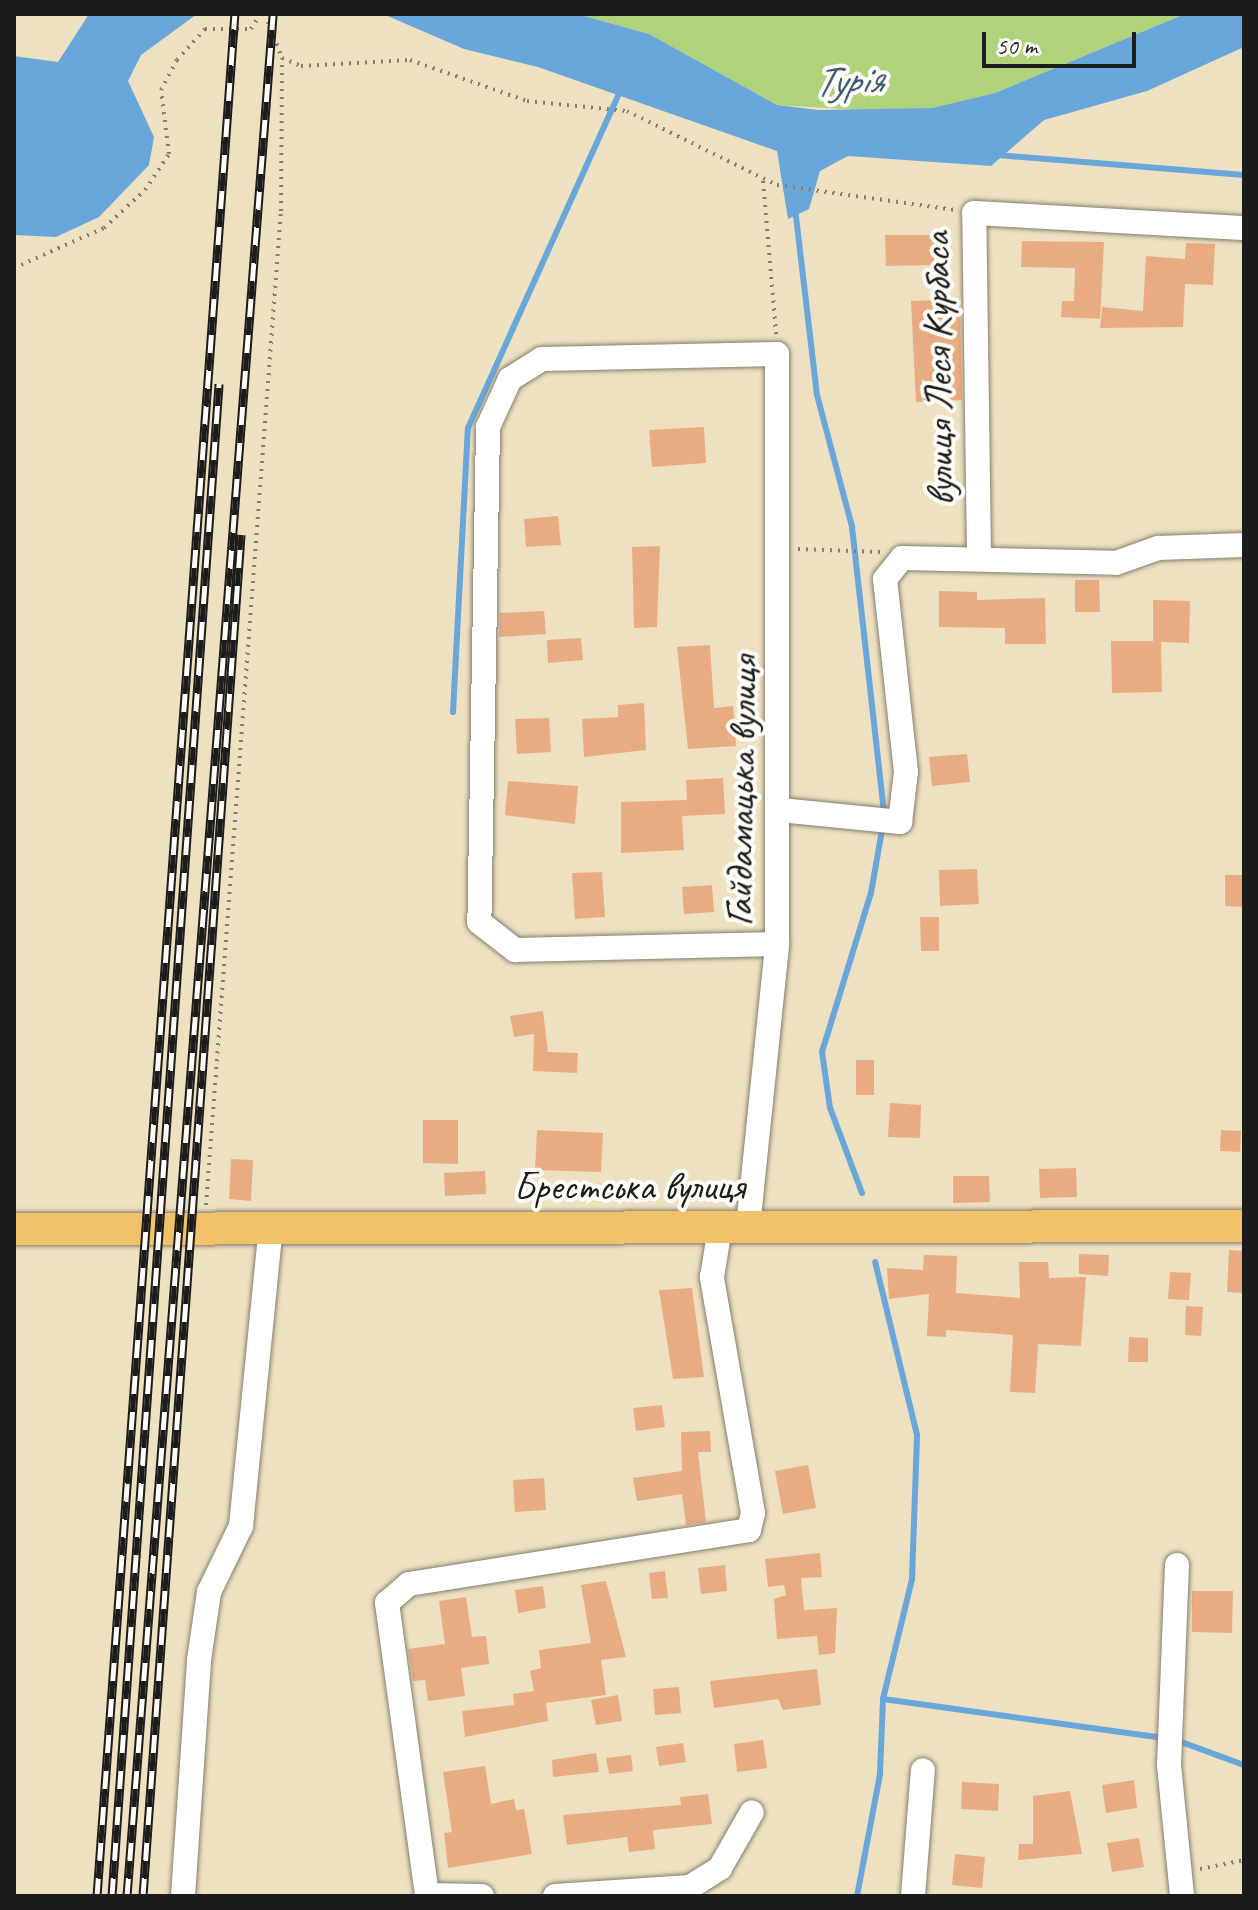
<!DOCTYPE html>
<html>
<head>
<meta charset="utf-8">
<style>
  body { margin:0 }
  #map { position:relative; width:1258px; height:1910px; overflow:hidden; background:#eee1c1; font-family:Caveat,sans-serif }
  div>[style] { position:absolute }
  [style*='--x'] { left:calc(var(--x)*1px); top:calc(var(--y)*1px); width:calc(var(--w)*1px); rotate:calc(var(--a)*1deg) }
  .green>* { inset:0; background:#afd27b }
  .water>* { inset:0; background:#69a7db }
  .stream>* { height:6px; margin:-3px; padding:0 3px; transform-origin:3px; border-radius:3px; background:#69a7db }
  .building>* { inset:0; background:#e9ac82 }
  .path>* { height:4px; margin-top:-2px; transform-origin:0; background:repeating-linear-gradient(90deg,#857e6e 0 2px,transparent 0 8px) }
  .roads { filter:drop-shadow(0 0 2px #857e6e) drop-shadow(0 0 2px #857e6e) }
  .minor>* { height:24px; margin:-12px; padding:0 12px; transform-origin:12px; border-radius:12px; background:#fff }
  .major>* { height:32px; margin:-16px; padding:0 16px; transform-origin:16px; border-radius:16px; background:#f2c26a }
  .rail>* { height:9px; margin-top:-4.5px; transform-origin:0; background:repeating-linear-gradient(90deg,#fdfcf7 0 18px,#1c1c1c 0 36px); box-sizing:border-box; border-block:2px solid #1c1c1c }
  span { translate:-50% -50%; white-space:nowrap; text-align:center; line-height:1.15; -webkit-text-stroke:8px #fdfcf7; paint-order:stroke }
  .street-label { font-size:40px; color:#1c1c1c }
  .water-label { font-size:42px; color:#3f5b72; font-style:italic }
  .frame { position:absolute; inset:0; border:16px solid #1c1c1c; pointer-events:none }
  .scale { position:absolute; left:982px; top:32px; width:154px; height:36px; box-sizing:border-box; border:4px solid #1c1c1c; border-top:0; padding-left:10px; font-size:24px; line-height:28px; white-space:nowrap; color:#1c1c1c; -webkit-text-stroke:6px #fdfcf7; paint-order:stroke }
</style>
</head>
<body>
<div id="map">
  <div class="green">
    <div style="clip-path:polygon(577px 14px,1185px 14px,995px 93px,932px 108px,876px 111px,777px 105px,649px 34px)"></div>
  </div>
  <div class="water">
    <div style="clip-path:polygon(89px 14px,197px 14px,141px 55px,128px 81px,154px 137px,149px 165px,99px 217px,56px 237px,14px 235px,14px 56px,58px 62px)"></div>
    <div style="clip-path:polygon(383px 14px,577px 14px,649px 34px,777px 105px,819px 110px,932px 108px,995px 93px,1185px 14px,1244px 14px,1244px 47px,1147px 91px,1044px 120px,991px 166px,848px 156px,820px 171px,809px 209px,788px 219px,777px 151px,538px 67px,464px 49px)"></div>
  </div>
  <div class="stream">
    <div style="--x:997;--y:155;--w:248;--a:4.6"></div>
    <div style="--x:795;--y:208;--w:188;--a:83.3"></div>
    <div style="--x:817;--y:395;--w:137;--a:75.1"></div>
    <div style="--x:852;--y:527;--w:288;--a:83.6"></div>
    <div style="--x:453;--y:712;--w:284;--a:-87"></div>
    <div style="--x:468;--y:428;--w:372;--a:-65.7"></div>
    <div style="--x:862;--y:1193;--w:91;--a:-110.6"></div>
    <div style="--x:830;--y:1108;--w:57;--a:-98.1"></div>
    <div style="--x:822;--y:1052;--w:166;--a:-72.9"></div>
    <div style="--x:871;--y:893;--w:70;--a:-80.1"></div>
    <div style="--x:883;--y:1699;--w:285;--a:7.9"></div>
    <div style="--x:1176;--y:1740;--w:72;--a:20.2"></div>
    <div style="--x:857;--y:1896;--w:124;--a:-79.3"></div>
    <div style="--x:880;--y:1774;--w:75;--a:-87.7"></div>
    <div style="--x:883;--y:1699;--w:123;--a:-76.4"></div>
    <div style="--x:912;--y:1579;--w:144;--a:-88"></div>
    <div style="--x:917;--y:1435;--w:178;--a:-103.6"></div>
  </div>
  <div class="building">
    <div style="clip-path:polygon(885px 235px,942px 235px,942px 265px,886px 266px)"></div>
    <div style="clip-path:polygon(1022px 241px,1104px 242px,1100px 319px,1061px 317px,1062px 301px,1074px 301px,1075px 268px,1021px 267px)"></div>
    <div style="clip-path:polygon(1186px 243px,1215px 244px,1213px 285px,1185px 284px,1183px 327px,1100px 328px,1102px 307px,1143px 311px,1146px 256px,1185px 259px)"></div>
    <div style="clip-path:polygon(960px 299px,962px 400px,916px 402px,911px 301px)"></div>
    <div style="clip-path:polygon(704px 427px,706px 463px,652px 467px,649px 430px)"></div>
    <div style="clip-path:polygon(558px 516px,561px 545px,526px 547px,524px 519px)"></div>
    <div style="clip-path:polygon(660px 546px,657px 627px,634px 628px,632px 547px)"></div>
    <div style="clip-path:polygon(1075px 580px,1099px 580px,1100px 612px,1075px 612px)"></div>
    <div style="clip-path:polygon(939px 591px,977px 592px,977px 600px,1045px 598px,1046px 644px,1005px 644px,1005px 628px,939px 627px)"></div>
    <div style="clip-path:polygon(1153px 600px,1190px 601px,1189px 643px,1161px 642px,1162px 692px,1112px 693px,1111px 641px,1153px 641px)"></div>
    <div style="clip-path:polygon(544px 611px,546px 634px,499px 637px,500px 613px)"></div>
    <div style="clip-path:polygon(581px 638px,583px 660px,548px 663px,547px 640px)"></div>
    <div style="clip-path:polygon(710px 645px,714px 708px,733px 706px,736px 746px,688px 749px,677px 647px)"></div>
    <div style="clip-path:polygon(644px 703px,646px 750px,584px 757px,582px 719px,618px 717px,618px 705px)"></div>
    <div style="clip-path:polygon(549px 718px,551px 752px,517px 754px,515px 719px)"></div>
    <div style="clip-path:polygon(967px 754px,970px 782px,932px 786px,929px 757px)"></div>
    <div style="clip-path:polygon(723px 778px,725px 814px,682px 816px,684px 850px,621px 853px,621px 802px,687px 800px,686px 780px)"></div>
    <div style="clip-path:polygon(508px 781px,578px 786px,575px 824px,505px 815px)"></div>
    <div style="clip-path:polygon(977px 869px,979px 904px,940px 906px,939px 870px)"></div>
    <div style="clip-path:polygon(602px 872px,605px 917px,575px 919px,572px 873px)"></div>
    <div style="clip-path:polygon(1225px 875px,1244px 875px,1244px 907px,1225px 906px)"></div>
    <div style="clip-path:polygon(712px 885px,714px 912px,684px 914px,682px 887px)"></div>
    <div style="clip-path:polygon(920px 917px,939px 917px,939px 951px,921px 951px)"></div>
    <div style="clip-path:polygon(543px 1011px,548px 1052px,578px 1053px,577px 1073px,533px 1071px,534px 1034px,514px 1037px,510px 1016px)"></div>
    <div style="clip-path:polygon(856px 1060px,874px 1060px,874px 1095px,856px 1095px)"></div>
    <div style="clip-path:polygon(890px 1103px,921px 1105px,920px 1138px,888px 1137px)"></div>
    <div style="clip-path:polygon(423px 1120px,458px 1120px,458px 1164px,423px 1163px)"></div>
    <div style="clip-path:polygon(537px 1130px,603px 1133px,601px 1172px,535px 1170px)"></div>
    <div style="clip-path:polygon(1221px 1130px,1241px 1131px,1240px 1152px,1220px 1151px)"></div>
    <div style="clip-path:polygon(231px 1159px,253px 1160px,251px 1201px,229px 1199px)"></div>
    <div style="clip-path:polygon(1076px 1168px,1077px 1197px,1040px 1198px,1039px 1169px)"></div>
    <div style="clip-path:polygon(485px 1171px,486px 1194px,445px 1196px,444px 1173px)"></div>
    <div style="clip-path:polygon(953px 1176px,989px 1176px,990px 1202px,953px 1203px)"></div>
    <div style="clip-path:polygon(1229px 1250px,1244px 1251px,1244px 1293px,1227px 1292px)"></div>
    <div style="clip-path:polygon(1079px 1254px,1109px 1255px,1108px 1276px,1079px 1274px)"></div>
    <div style="clip-path:polygon(924px 1255px,957px 1256px,956px 1293px,1020px 1298px,1019px 1262px,1048px 1262px,1049px 1278px,1086px 1277px,1081px 1346px,1038px 1344px,1035px 1393px,1010px 1392px,1013px 1335px,946px 1330px,946px 1337px,927px 1336px,929px 1294px,889px 1299px,887px 1268px,923px 1270px)"></div>
    <div style="clip-path:polygon(1170px 1272px,1191px 1273px,1189px 1300px,1168px 1299px)"></div>
    <div style="clip-path:polygon(692px 1288px,704px 1377px,673px 1379px,659px 1290px)"></div>
    <div style="clip-path:polygon(1186px 1306px,1203px 1307px,1201px 1336px,1185px 1335px)"></div>
    <div style="clip-path:polygon(1129px 1337px,1148px 1338px,1148px 1362px,1128px 1362px)"></div>
    <div style="clip-path:polygon(662px 1405px,665px 1427px,636px 1431px,633px 1408px)"></div>
    <div style="clip-path:polygon(710px 1431px,711px 1452px,698px 1452px,706px 1522px,686px 1525px,682px 1494px,637px 1501px,633px 1478px,682px 1471px,681px 1432px)"></div>
    <div style="clip-path:polygon(808px 1465px,816px 1508px,783px 1514px,775px 1471px)"></div>
    <div style="clip-path:polygon(544px 1478px,546px 1510px,515px 1512px,513px 1480px)"></div>
    <div style="clip-path:polygon(820px 1553px,822px 1577px,801px 1578px,804px 1610px,837px 1608px,835px 1653px,819px 1655px,817px 1636px,777px 1639px,774px 1599px,786px 1595px,784px 1585px,768px 1587px,765px 1559px)"></div>
    <div style="clip-path:polygon(725px 1565px,727px 1591px,701px 1594px,698px 1568px)"></div>
    <div style="clip-path:polygon(665px 1571px,668px 1598px,652px 1599px,649px 1573px)"></div>
    <div style="clip-path:polygon(606px 1581px,626px 1657px,601px 1660px,606px 1695px,546px 1703px,548px 1721px,465px 1737px,462px 1711px,514px 1705px,513px 1694px,534px 1691px,530px 1671px,541px 1668px,539px 1650px,591px 1643px,581px 1585px)"></div>
    <div style="clip-path:polygon(543px 1586px,546px 1608px,518px 1613px,515px 1590px)"></div>
    <div style="clip-path:polygon(1192px 1591px,1233px 1591px,1232px 1633px,1192px 1632px)"></div>
    <div style="clip-path:polygon(466px 1597px,472px 1637px,486px 1636px,489px 1664px,461px 1668px,465px 1696px,428px 1701px,425px 1680px,413px 1681px,408px 1649px,445px 1644px,439px 1601px)"></div>
    <div style="clip-path:polygon(817px 1669px,821px 1705px,783px 1710px,778px 1699px,714px 1708px,710px 1681px)"></div>
    <div style="clip-path:polygon(679px 1687px,681px 1713px,655px 1715px,653px 1689px)"></div>
    <div style="clip-path:polygon(618px 1695px,622px 1721px,596px 1725px,591px 1700px)"></div>
    <div style="clip-path:polygon(763px 1740px,767px 1768px,737px 1772px,734px 1744px)"></div>
    <div style="clip-path:polygon(683px 1743px,686px 1762px,659px 1766px,656px 1747px)"></div>
    <div style="clip-path:polygon(596px 1753px,599px 1772px,553px 1777px,552px 1760px)"></div>
    <div style="clip-path:polygon(631px 1755px,633px 1771px,609px 1774px,606px 1758px)"></div>
    <div style="clip-path:polygon(485px 1766px,491px 1804px,514px 1799px,516px 1810px,524px 1809px,532px 1854px,448px 1868px,444px 1833px,452px 1832px,443px 1772px)"></div>
    <div style="clip-path:polygon(1134px 1780px,1137px 1808px,1106px 1813px,1102px 1785px)"></div>
    <div style="clip-path:polygon(962px 1782px,999px 1784px,998px 1811px,961px 1809px)"></div>
    <div style="clip-path:polygon(1070px 1791px,1082px 1854px,1018px 1860px,1019px 1844px,1033px 1844px,1033px 1796px)"></div>
    <div style="clip-path:polygon(708px 1794px,712px 1824px,653px 1830px,655px 1849px,629px 1852px,627px 1837px,567px 1845px,563px 1815px,681px 1805px,680px 1797px)"></div>
    <div style="clip-path:polygon(1139px 1838px,1144px 1867px,1112px 1872px,1107px 1843px)"></div>
    <div style="clip-path:polygon(955px 1854px,985px 1857px,982px 1888px,952px 1885px)"></div>
  </div>
  <div class="path">
    <div style="--x:265;--y:14;--w:47;--a:68.9"></div>
    <div style="--x:282;--y:58;--w:21;--a:23"></div>
    <div style="--x:301;--y:66;--w:109;--a:-3.2"></div>
    <div style="--x:410;--y:60;--w:124;--a:19.3"></div>
    <div style="--x:527;--y:101;--w:100;--a:5.7"></div>
    <div style="--x:627;--y:111;--w:167;--a:26.3"></div>
    <div style="--x:777;--y:185;--w:180;--a:8"></div>
    <div style="--x:763;--y:181;--w:154;--a:85.1"></div>
    <div style="--x:14;--y:268;--w:98;--a:-24"></div>
    <div style="--x:104;--y:228;--w:56;--a:-42.8"></div>
    <div style="--x:145;--y:190;--w:43;--a:-56.3"></div>
    <div style="--x:169;--y:154;--w:64;--a:-97.1"></div>
    <div style="--x:161;--y:90;--w:34;--a:-62"></div>
    <div style="--x:177;--y:60;--w:42;--a:-47.9"></div>
    <div style="--x:205;--y:29;--w:46;--a:0"></div>
    <div style="--x:251;--y:29;--w:17;--a:-59"></div>
    <div style="--x:798;--y:549;--w:83;--a:2.1"></div>
    <div style="--x:206;--y:1205;--w:997;--a:-85.69"></div>
    <div style="--x:281;--y:211;--w:153;--a:-89.6"></div>
    <div style="--x:1200;--y:1869;--w:45;--a:-11.6"></div>
  </div>
  <div class="roads">
    <div class="minor">
      <div style="--x:979;--y:554;--w:341;--a:-90.8"></div>
      <div style="--x:974;--y:213;--w:270;--a:3.2"></div>
      <div style="--x:780;--y:810;--w:121;--a:5.7"></div>
      <div style="--x:900;--y:822;--w:50;--a:-83.2"></div>
      <div style="--x:906;--y:772;--w:194;--a:-96.2"></div>
      <div style="--x:885;--y:579;--w:27;--a:-51"></div>
      <div style="--x:902;--y:558;--w:214;--a:1.3"></div>
      <div style="--x:1116;--y:563;--w:45;--a:-19.7"></div>
      <div style="--x:1158;--y:548;--w:86;--a:-2"></div>
      <div style="--x:748;--y:1227;--w:284;--a:-84.1"></div>
      <div style="--x:777;--y:944;--w:590;--a:-90"></div>
      <div style="--x:777;--y:354;--w:235;--a:178.8"></div>
      <div style="--x:542;--y:359;--w:38;--a:148"></div>
      <div style="--x:510;--y:379;--w:53;--a:114.6"></div>
      <div style="--x:488;--y:427;--w:495;--a:91"></div>
      <div style="--x:479;--y:922;--w:46;--a:37.9"></div>
      <div style="--x:515;--y:950;--w:262;--a:-1.3"></div>
      <div style="--x:1177;--y:1565;--w:200;--a:92.3"></div>
      <div style="--x:1169;--y:1765;--w:132;--a:84.3"></div>
      <div style="--x:183;--y:1896;--w:237;--a:-86.1"></div>
      <div style="--x:199;--y:1660;--w:69;--a:-81.6"></div>
      <div style="--x:209;--y:1592;--w:73;--a:-64.1"></div>
      <div style="--x:241;--y:1526;--w:300;--a:-84.3"></div>
      <div style="--x:482;--y:1896;--w:55;--a:-179"></div>
      <div style="--x:427;--y:1895;--w:295;--a:-97.8"></div>
      <div style="--x:387;--y:1603;--w:29;--a:-41"></div>
      <div style="--x:409;--y:1584;--w:344;--a:-9"></div>
      <div style="--x:749;--y:1530;--w:17;--a:-77"></div>
      <div style="--x:753;--y:1513;--w:240;--a:-99.9"></div>
      <div style="--x:712;--y:1277;--w:50;--a:-80.7"></div>
      <div style="--x:555;--y:1896;--w:135;--a:-3.8"></div>
      <div style="--x:690;--y:1887;--w:36;--a:-32"></div>
      <div style="--x:720;--y:1868;--w:64;--a:-60.3"></div>
      <div style="--x:913;--y:1896;--w:126;--a:-85.5"></div>
    </div>
    <div class="major">
      <div style="--x:14;--y:1229;--w:1230;--a:-0.14"></div>
    </div>
  </div>
  <div class="rail">
    <div style="--x:97;--y:1896;--w:1887;--a:-85.81"></div>
    <div style="--x:112;--y:1896;--w:1516;--a:-85.95"></div>
    <div style="--x:127;--y:1896;--w:1888;--a:-85.56"></div>
    <div style="--x:143;--y:1896;--w:1365;--a:-85.88"></div>
  </div>
  <div class="street-label">
    <span style="left:938px;top:369px;rotate:-91deg">вулиця Леся Курбаса</span>
    <span style="left:741px;top:791px;rotate:-89deg">Гайдамацька вулиця</span>
    <span style="left:629px;top:1186px">Брестська вулиця</span>
  </div>
  <div class="water-label">
    <span style="left:848px;top:81px;rotate:-3deg">Турія</span>
  </div>
  <div class="frame"></div>
  <div class="scale">50 m</div>
</div>
</body>
</html>
